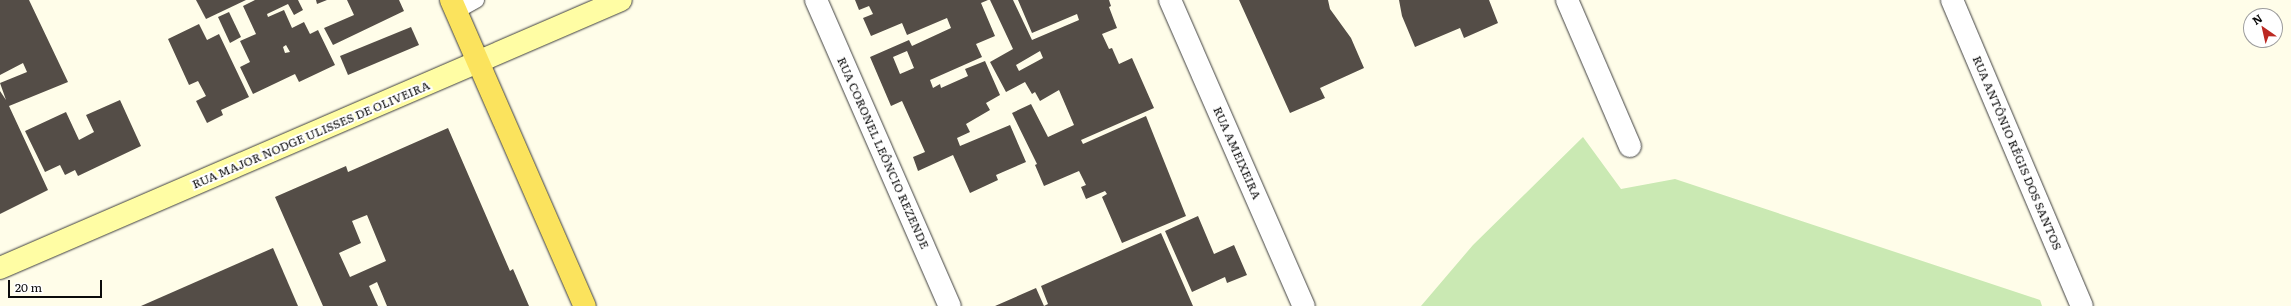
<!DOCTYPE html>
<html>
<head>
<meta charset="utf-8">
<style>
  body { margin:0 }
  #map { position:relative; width:2291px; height:306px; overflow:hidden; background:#fffde9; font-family:Literata,serif }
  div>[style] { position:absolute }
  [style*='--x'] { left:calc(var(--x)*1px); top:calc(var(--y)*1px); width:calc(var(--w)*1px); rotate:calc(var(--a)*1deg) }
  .green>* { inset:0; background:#cae9b3 }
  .building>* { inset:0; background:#544d47 }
  .roads { filter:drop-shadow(0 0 1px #3e3e3e) drop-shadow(0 0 1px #3e3e3e) }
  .lane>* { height:16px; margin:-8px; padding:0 8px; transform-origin:8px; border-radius:8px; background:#fff }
  .street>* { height:22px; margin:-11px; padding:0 11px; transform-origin:11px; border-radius:11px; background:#fff }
  .secondary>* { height:22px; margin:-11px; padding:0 11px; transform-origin:11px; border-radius:11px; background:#fffda4 }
  .primary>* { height:22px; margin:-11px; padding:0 11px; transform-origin:11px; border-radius:11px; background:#fbe35d }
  span { translate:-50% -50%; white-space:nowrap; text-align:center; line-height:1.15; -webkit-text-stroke:4px #fff; paint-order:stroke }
  .street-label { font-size:12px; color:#0b0b0b }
  .north { position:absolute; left:2243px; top:8px; width:40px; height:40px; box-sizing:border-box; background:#fff; border:1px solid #9d9d9d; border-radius:50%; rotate:326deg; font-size:11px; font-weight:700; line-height:16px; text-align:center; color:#0b0b0b }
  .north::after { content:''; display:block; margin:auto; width:14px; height:18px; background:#bc2922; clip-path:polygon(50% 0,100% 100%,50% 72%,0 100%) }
  .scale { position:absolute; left:8px; top:280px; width:94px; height:18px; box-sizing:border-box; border:2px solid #0b0b0b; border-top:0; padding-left:5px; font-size:12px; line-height:14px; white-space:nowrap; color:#0b0b0b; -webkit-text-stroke:3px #fff; paint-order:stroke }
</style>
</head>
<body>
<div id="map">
  <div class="green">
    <div style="clip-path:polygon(1583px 137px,1621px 189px,1675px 179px,2040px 300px,2042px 306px,1421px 306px,1473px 245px)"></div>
  </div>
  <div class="building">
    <div style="clip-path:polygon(0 0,29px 0,68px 82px,9px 106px,48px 190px,0 214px,0 91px,6px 100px,0 83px,27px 72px,23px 63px,0 75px)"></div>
    <div style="clip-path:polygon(196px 0,246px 0,206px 19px)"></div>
    <div style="clip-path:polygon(evenodd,255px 0,298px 0,303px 10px,294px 15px,288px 4px,267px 14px,268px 17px,284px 10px,292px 28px,304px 22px,310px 34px,318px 30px,335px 65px,299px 82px,295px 74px,253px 94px,240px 67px,250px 62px,240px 41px,256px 34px,243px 6px,255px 0,286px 45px,290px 52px,285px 53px,283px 47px,286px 45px)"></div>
    <div style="clip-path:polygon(316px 0,327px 0,317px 4px)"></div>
    <div style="clip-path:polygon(347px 0,399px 0,404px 11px,333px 45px,324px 28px,354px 15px)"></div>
    <div style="clip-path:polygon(evenodd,855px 0,988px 0,981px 3px,995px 36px,976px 44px,982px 57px,930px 80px,933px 88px,940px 84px,941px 88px,968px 76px,965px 69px,985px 61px,1000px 95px,986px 103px,990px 110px,966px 124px,970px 132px,957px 138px,960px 146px,1010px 125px,1026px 162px,996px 175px,998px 180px,970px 193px,953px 155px,918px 171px,913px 157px,925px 152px,902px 101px,891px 106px,870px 57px,909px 40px,912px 46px,951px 28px,947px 18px,907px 35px,902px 23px,871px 36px,863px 18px,873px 14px,869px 6px,859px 10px,855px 0,907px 51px,914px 68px,900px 74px,893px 57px,907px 51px)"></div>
    <div style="clip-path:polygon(evenodd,990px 0,1013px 0,1032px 40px,1079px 20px,1077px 14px,1032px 33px,1018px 0,1109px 0,1111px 6px,1109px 7px,1117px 28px,1102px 34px,1109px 49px,1112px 48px,1119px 64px,1132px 58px,1154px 108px,1081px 140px,1083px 144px,1146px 116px,1186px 216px,1122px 243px,1102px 197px,1107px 194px,1105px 191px,1086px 199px,1081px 187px,1086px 185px,1079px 171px,1044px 186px,1035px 165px,1037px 164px,1012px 113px,1031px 104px,1048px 137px,1074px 125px,1059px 90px,1040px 101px,1035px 92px,1032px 94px,1025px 82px,1006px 92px,990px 62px,1013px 49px,990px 0,1040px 51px,1043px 58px,1019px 71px,1016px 65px,1040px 51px)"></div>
    <div style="clip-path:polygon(1239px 0,1328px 0,1330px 9px,1351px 38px,1364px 68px,1320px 88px,1325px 98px,1290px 113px)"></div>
    <div style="clip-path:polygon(1399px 0,1489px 0,1498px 23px,1464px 38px,1460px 28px,1415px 47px,1402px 16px)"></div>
    <div style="clip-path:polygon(229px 12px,241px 37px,230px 43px,218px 17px)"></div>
    <div style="clip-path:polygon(199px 24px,207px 40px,219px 34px,249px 97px,221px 110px,223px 115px,207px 123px,196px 101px,206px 96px,198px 81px,189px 85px,168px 39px)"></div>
    <div style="clip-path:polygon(411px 27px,419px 45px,348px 75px,340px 56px)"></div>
    <div style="clip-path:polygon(120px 100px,141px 146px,78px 176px,75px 170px,65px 175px,60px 165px,45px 172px,25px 131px,66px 112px,79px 140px,94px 132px,86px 115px)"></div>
    <div style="clip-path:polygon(evenodd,448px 128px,510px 271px,513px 269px,529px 306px,387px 306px,377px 282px,369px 286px,378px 306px,323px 306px,275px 197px,346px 166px,348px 172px,448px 128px,367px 215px,386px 261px,350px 277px,339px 253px,361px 243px,352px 221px,367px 215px)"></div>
    <div style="clip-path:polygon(1198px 216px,1214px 254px,1234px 245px,1247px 275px,1227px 283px,1225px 277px,1192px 292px,1165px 231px)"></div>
    <div style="clip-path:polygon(1161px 233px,1193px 306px,995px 306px,1036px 288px,1044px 306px,1048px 304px,1041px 286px)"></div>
    <div style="clip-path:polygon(273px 248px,298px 306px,141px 306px)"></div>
  </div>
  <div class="roads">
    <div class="lane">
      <div style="--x:456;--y:11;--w:23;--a:-29"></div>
    </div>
    <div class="street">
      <div style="--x:816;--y:0;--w:334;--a:66.4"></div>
      <div style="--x:1170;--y:0;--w:334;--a:66.4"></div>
      <div style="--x:1567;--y:0;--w:159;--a:66.7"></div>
      <div style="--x:1952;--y:0;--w:332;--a:67"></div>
    </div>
    <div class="secondary">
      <div style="--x:0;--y:268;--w:676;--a:-23.34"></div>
    </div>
    <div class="primary">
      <div style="--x:451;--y:0;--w:334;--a:66.4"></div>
    </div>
  </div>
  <div class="street-label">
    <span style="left:311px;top:135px;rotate:-23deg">RUA MAJOR NODGE ULISSES DE OLIVEIRA</span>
    <span style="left:883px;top:153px;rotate:66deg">RUA CORONEL LEÔNCIO REZENDE</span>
    <span style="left:1237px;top:153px;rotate:66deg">RUA AMEIXEIRA</span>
    <span style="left:2017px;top:153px;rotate:67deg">RUA ANTÔNIO RÉGIS DOS SANTOS</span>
  </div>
  <div class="north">N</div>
  <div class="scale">20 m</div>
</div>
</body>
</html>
